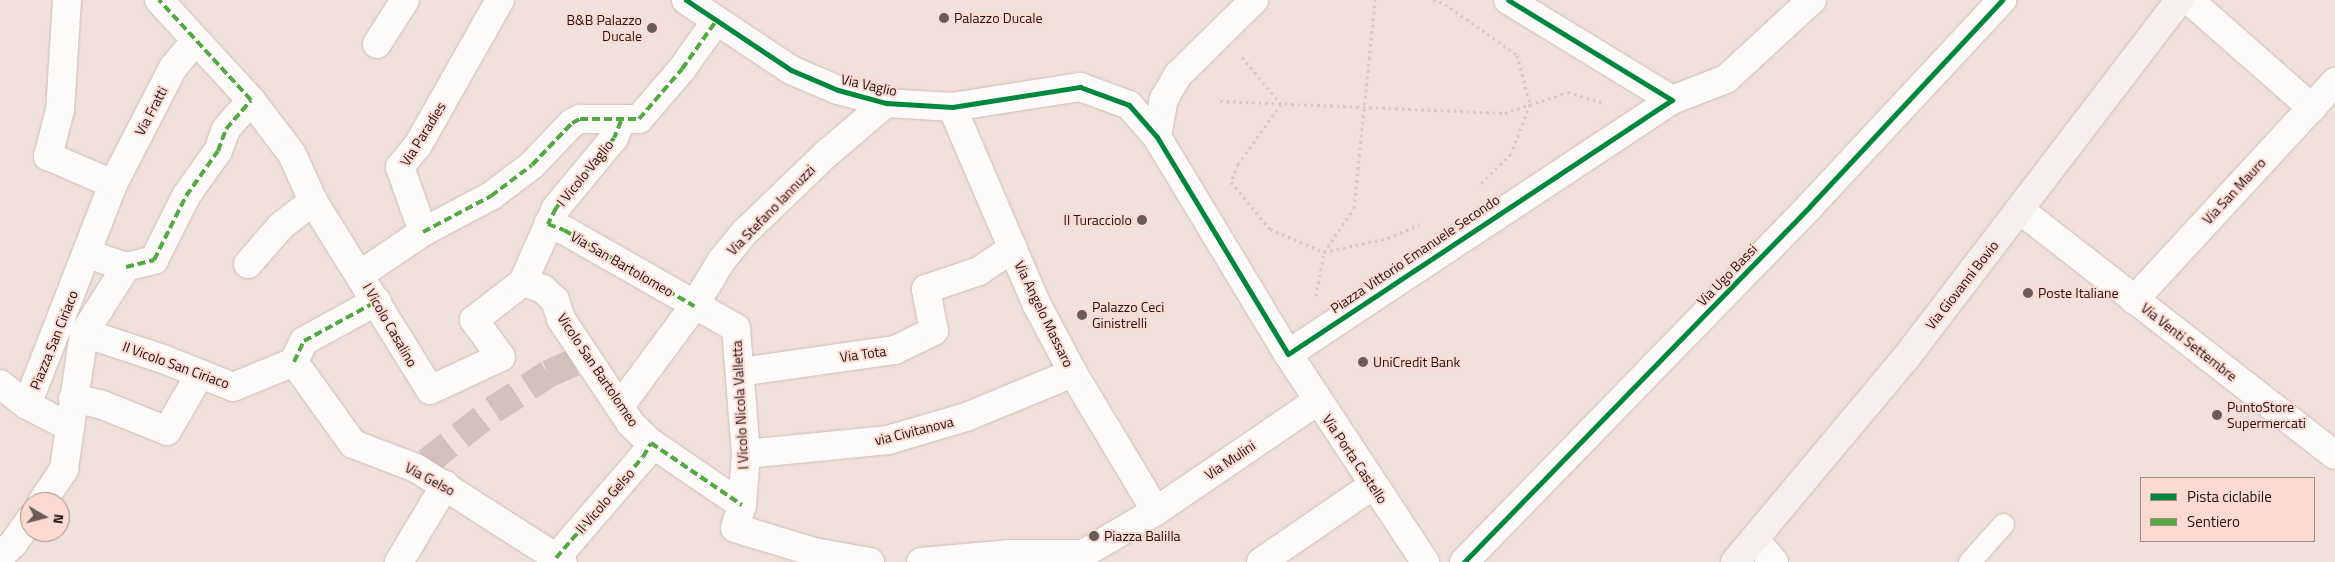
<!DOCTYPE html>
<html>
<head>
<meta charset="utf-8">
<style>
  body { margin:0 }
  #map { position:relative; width:2335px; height:562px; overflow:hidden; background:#f1e0db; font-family:"Titillium Web",sans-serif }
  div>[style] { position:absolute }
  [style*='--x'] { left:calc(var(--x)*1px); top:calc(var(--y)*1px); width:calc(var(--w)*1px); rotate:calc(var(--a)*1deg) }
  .street-tunnel>* { height:28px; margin-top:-14px; transform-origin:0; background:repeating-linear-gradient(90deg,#d2c1bc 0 28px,transparent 0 42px) }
  .path>* { height:3px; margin-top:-1.5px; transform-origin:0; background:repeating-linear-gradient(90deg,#d1ccca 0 2.5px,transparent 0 6.5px) }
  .roads { filter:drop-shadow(0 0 1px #cbbdb8) drop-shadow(0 0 1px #cbbdb8) }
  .lane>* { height:21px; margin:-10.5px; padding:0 10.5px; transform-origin:10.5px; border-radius:10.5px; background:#fdfafa }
  .street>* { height:28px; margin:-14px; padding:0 14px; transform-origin:14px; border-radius:14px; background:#fdfafa }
  .secondary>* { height:28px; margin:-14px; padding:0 14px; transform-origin:14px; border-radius:14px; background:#f5f0ed }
  .quiet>* { height:4px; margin-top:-2px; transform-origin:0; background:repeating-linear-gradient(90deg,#52a841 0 8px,transparent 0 12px) }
  .cycleway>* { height:5px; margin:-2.5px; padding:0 2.5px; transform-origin:2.5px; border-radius:2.5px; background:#00873e }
  .dots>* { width:14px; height:14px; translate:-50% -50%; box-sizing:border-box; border:2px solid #fbdbd1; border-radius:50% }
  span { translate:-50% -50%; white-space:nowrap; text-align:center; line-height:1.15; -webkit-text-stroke:4px #fbdbd1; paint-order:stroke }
  .poi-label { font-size:14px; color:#20130f }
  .left { translate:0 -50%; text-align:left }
  .right { translate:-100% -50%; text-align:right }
  .street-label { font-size:14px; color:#20130f }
  .legend { position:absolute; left:2140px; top:477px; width:175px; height:65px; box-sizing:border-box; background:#fbdbd1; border:1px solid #a38b83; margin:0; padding:6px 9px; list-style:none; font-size:15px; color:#20130f }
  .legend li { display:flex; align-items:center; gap:10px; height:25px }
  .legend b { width:25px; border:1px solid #a38b83 }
  .north { position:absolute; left:20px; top:492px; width:50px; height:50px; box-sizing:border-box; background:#fbdbd1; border:1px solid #a38b83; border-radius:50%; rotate:98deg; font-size:14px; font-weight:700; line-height:20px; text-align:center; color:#20130f }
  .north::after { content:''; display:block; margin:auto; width:18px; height:22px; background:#695b56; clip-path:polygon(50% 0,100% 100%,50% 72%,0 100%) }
</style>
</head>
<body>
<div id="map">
  <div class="street-tunnel">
    <div style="--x:427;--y:462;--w:84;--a:-38.2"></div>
    <div style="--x:493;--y:410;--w:66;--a:-33.2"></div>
    <div style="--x:548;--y:374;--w:34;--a:-24"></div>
  </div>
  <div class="path">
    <div style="--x:1433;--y:0;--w:13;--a:18"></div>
    <div style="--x:1445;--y:4;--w:88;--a:35.3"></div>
    <div style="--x:1517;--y:55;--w:51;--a:75.1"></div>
    <div style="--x:1530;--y:104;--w:53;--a:110.8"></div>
    <div style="--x:1511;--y:154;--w:45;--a:135.9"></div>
    <div style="--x:1242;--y:57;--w:61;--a:50.3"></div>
    <div style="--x:1281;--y:104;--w:74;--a:125.6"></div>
    <div style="--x:1238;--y:164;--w:19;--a:111"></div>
    <div style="--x:1231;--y:182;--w:61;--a:50.3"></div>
    <div style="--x:1270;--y:229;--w:59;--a:23.1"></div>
    <div style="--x:1324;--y:252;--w:66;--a:-12.3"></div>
    <div style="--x:1388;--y:238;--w:34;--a:-23"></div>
    <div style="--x:1220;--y:101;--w:285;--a:2.4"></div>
    <div style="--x:1505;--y:113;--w:66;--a:-18.4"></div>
    <div style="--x:1568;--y:92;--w:38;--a:17"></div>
    <div style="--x:1316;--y:296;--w:45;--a:-79.7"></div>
    <div style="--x:1324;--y:252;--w:53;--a:-55.7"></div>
    <div style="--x:1354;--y:208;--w:209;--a:-84.2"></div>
  </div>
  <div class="roads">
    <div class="lane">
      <div style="--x:1969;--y:562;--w:51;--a:-48.2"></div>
    </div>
    <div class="street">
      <div style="--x:67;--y:0;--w:110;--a:93.6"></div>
      <div style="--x:60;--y:110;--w:48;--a:104.6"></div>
      <div style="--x:48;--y:156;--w:71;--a:23.3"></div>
      <div style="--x:159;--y:0;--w:136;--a:47.4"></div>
      <div style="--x:251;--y:100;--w:68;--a:52.8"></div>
      <div style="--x:292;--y:154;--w:51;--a:65.9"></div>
      <div style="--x:313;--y:201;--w:222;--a:58.2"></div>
      <div style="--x:430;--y:390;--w:78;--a:-24.9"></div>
      <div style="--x:501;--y:357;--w:46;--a:-126.1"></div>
      <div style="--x:474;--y:320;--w:62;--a:-37.8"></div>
      <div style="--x:523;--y:282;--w:81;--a:-66"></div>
      <div style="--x:556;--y:208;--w:91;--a:-50.4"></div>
      <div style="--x:614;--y:138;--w:18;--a:-68"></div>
      <div style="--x:686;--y:0;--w:126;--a:33.7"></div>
      <div style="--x:791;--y:70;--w:51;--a:23.1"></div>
      <div style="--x:838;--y:90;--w:50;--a:15.2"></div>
      <div style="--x:886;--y:103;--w:66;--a:3.5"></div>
      <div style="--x:952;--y:107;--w:130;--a:-8.9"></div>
      <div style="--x:1080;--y:87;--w:52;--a:20.2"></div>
      <div style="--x:1129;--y:105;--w:43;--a:48.8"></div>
      <div style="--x:1157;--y:137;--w:253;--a:58.9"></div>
      <div style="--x:1288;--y:354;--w:460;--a:-33.5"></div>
      <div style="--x:1672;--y:100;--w:192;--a:-148.6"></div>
      <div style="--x:2189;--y:0;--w:164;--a:41.3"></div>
      <div style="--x:377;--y:44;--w:52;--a:-57.5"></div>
      <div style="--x:1672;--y:100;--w:58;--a:-21.3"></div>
      <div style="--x:1726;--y:79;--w:117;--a:-42.6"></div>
      <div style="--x:952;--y:107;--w:215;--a:66.8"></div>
      <div style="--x:1037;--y:305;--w:77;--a:62.1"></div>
      <div style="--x:1073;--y:373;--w:161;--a:59"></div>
      <div style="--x:1157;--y:137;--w:39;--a:-80"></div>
      <div style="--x:1164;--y:99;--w:28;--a:-60"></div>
      <div style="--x:1178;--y:75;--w:107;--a:-44.6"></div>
      <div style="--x:2020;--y:210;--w:399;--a:37.9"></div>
      <div style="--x:548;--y:224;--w:17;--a:21"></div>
      <div style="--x:564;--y:230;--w:198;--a:29.7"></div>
      <div style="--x:736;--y:328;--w:126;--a:85.5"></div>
      <div style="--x:746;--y:454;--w:51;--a:94.5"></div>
      <div style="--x:742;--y:505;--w:24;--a:107"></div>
      <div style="--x:735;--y:528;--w:83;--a:16.9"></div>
      <div style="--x:814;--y:552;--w:57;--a:10.1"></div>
      <div style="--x:423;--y:232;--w:77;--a:-27.9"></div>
      <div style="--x:491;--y:196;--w:51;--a:-37.1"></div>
      <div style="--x:532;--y:165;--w:58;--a:-46.4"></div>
      <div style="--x:572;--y:123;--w:9;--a:-27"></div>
      <div style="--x:580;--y:119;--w:59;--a:0"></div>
      <div style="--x:639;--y:119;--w:66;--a:-49.3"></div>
      <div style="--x:682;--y:69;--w:59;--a:-54.7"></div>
      <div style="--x:248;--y:264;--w:50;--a:-49"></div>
      <div style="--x:281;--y:226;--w:41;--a:-38"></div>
      <div style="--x:126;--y:267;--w:29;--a:-14"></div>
      <div style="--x:154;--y:260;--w:72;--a:-63.4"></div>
      <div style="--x:186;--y:196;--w:55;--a:-54.6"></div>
      <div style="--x:218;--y:151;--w:23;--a:-70"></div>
      <div style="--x:226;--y:129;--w:38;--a:-49"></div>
      <div style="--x:361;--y:274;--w:75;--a:-34.1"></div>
      <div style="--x:423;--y:232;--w:69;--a:-109.5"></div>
      <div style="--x:400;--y:167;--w:28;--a:-51"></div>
      <div style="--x:418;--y:145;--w:167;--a:-60.5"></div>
      <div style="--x:523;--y:282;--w:21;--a:19"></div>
      <div style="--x:543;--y:289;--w:16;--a:43"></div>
      <div style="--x:555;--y:300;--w:20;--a:72"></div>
      <div style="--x:561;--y:319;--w:126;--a:56.3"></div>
      <div style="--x:631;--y:424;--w:28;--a:44"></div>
      <div style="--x:651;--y:443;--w:110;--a:34.3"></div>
      <div style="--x:2134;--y:300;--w:297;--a:-47.3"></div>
      <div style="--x:84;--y:333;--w:83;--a:18.2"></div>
      <div style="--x:163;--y:359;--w:75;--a:21.8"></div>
      <div style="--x:233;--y:387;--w:66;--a:-22.3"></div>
      <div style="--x:1288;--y:354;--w:249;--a:56.6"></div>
      <div style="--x:294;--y:362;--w:101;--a:54.3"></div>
      <div style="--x:353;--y:444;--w:67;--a:20.9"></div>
      <div style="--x:416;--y:468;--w:174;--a:32.6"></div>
      <div style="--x:294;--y:362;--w:23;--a:-65"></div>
      <div style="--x:304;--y:341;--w:83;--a:-28.7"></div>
      <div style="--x:740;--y:372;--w:157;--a:-8.1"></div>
      <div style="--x:895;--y:350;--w:43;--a:-26"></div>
      <div style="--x:934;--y:331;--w:43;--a:-100.8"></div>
      <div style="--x:926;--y:289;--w:56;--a:-18.8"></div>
      <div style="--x:979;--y:271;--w:41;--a:-34.1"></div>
      <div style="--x:0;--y:384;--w:34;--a:38"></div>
      <div style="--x:27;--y:405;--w:48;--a:27.1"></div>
      <div style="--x:70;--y:427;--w:95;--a:-81.5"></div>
      <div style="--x:84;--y:333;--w:78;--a:-57.5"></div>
      <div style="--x:126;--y:267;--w:40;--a:-161.1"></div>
      <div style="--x:73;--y:398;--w:28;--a:13"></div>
      <div style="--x:100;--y:404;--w:72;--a:21.9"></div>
      <div style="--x:167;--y:431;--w:66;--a:-59.9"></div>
      <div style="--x:27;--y:405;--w:237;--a:-68.7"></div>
      <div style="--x:113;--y:184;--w:131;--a:-62.7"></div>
      <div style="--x:173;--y:68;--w:35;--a:-51"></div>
      <div style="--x:620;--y:406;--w:124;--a:-53.5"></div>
      <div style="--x:694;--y:306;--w:54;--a:-58.7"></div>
      <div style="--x:722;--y:260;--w:36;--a:-51"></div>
      <div style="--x:745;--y:232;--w:111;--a:-43.9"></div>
      <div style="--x:825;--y:155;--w:80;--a:-40.4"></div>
      <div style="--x:746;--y:454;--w:143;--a:-5.6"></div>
      <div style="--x:888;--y:440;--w:81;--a:-16.4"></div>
      <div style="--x:966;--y:417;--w:116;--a:-22.4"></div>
      <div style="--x:42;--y:502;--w:40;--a:-56"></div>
      <div style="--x:64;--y:469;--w:42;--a:-81.9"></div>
      <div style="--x:1755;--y:540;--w:29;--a:49"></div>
      <div style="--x:0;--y:556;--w:18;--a:-43"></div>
      <div style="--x:13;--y:544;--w:29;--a:-55"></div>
      <div style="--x:556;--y:558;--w:133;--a:-49.3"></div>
      <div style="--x:643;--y:457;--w:16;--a:-60"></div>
      <div style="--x:399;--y:562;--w:90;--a:-59.1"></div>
      <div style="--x:921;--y:562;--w:90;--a:-5.1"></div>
      <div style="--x:1011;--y:554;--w:72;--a:0"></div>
      <div style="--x:1077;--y:562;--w:10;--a:-53"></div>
      <div style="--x:1083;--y:554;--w:85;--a:-30.5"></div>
      <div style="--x:1156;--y:511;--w:195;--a:-34.3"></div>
      <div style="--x:1261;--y:562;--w:136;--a:-34.5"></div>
      <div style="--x:1464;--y:562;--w:496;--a:-45.8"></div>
      <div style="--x:1810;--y:206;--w:282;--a:-47"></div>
    </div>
    <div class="secondary">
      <div style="--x:1735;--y:562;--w:265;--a:-50.1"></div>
      <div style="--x:1905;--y:359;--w:452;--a:-52.6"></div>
    </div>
  </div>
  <div class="quiet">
    <div style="--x:621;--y:121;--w:18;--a:112"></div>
    <div style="--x:614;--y:138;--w:91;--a:129.6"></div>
    <div style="--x:556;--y:208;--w:18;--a:117"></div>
    <div style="--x:548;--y:224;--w:17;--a:21"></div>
    <div style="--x:564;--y:230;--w:151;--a:30.3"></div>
    <div style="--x:423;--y:232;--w:77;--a:-27.9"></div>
    <div style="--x:491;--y:196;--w:51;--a:-37.1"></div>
    <div style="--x:532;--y:165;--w:58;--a:-46.4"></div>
    <div style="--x:572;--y:123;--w:9;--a:-27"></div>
    <div style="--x:580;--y:119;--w:59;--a:0"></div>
    <div style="--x:639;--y:119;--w:66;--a:-49.3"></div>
    <div style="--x:682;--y:69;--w:59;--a:-54.7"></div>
    <div style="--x:126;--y:267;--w:29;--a:-14"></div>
    <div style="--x:154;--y:260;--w:72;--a:-63.4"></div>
    <div style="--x:186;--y:196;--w:55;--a:-54.6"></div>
    <div style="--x:218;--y:151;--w:23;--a:-70"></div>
    <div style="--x:226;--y:129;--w:38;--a:-49"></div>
    <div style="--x:251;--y:100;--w:136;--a:-132.6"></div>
    <div style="--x:294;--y:362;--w:23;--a:-65"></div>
    <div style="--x:304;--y:341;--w:83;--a:-28.7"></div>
    <div style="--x:556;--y:558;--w:133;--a:-49.3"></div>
    <div style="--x:643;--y:457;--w:16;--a:-60"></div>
    <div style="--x:651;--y:443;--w:110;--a:34.3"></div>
  </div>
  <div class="cycleway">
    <div style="--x:686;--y:0;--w:126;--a:33.7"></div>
    <div style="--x:791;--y:70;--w:51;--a:23.1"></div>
    <div style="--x:838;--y:90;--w:50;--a:15.2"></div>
    <div style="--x:886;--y:103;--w:66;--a:3.5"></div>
    <div style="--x:952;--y:107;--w:130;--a:-8.9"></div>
    <div style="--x:1080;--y:87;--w:52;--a:20.2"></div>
    <div style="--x:1129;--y:105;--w:43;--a:48.8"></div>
    <div style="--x:1157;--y:137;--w:253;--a:58.9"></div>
    <div style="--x:1288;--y:354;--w:460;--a:-33.5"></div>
    <div style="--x:1672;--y:100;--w:192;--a:-148.6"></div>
    <div style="--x:1464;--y:562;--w:496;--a:-45.8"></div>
    <div style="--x:1810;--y:206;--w:282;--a:-47"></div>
  </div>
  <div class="dots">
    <div style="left:944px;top:18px;background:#695b56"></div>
    <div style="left:652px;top:28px;background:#695b56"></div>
    <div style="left:1142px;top:220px;background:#695b56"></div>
    <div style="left:2028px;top:293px;background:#695b56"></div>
    <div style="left:1082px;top:315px;background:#695b56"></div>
    <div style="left:1363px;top:362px;background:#695b56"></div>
    <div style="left:2217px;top:415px;background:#695b56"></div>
    <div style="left:1094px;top:536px;background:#695b56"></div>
  </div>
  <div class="poi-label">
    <span class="left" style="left:954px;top:18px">Palazzo Ducale</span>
    <span class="right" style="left:642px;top:28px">B&amp;B Palazzo<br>Ducale</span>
    <span class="right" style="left:1132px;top:220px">Il Turacciolo</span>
    <span class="left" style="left:2038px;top:293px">Poste Italiane</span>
    <span class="left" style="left:1092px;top:315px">Palazzo Ceci<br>Ginistrelli</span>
    <span class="left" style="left:1373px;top:362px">UniCredit Bank</span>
    <span class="left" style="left:2227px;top:415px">PuntoStore<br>Supermercati</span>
    <span class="left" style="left:1104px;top:536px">Piazza Balilla</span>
  </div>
  <div class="street-label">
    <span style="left:869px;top:85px;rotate:13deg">Via Vaglio</span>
    <span style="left:151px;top:111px;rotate:-62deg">Via Fratti</span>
    <span style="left:423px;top:134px;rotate:-58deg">Via Paradies</span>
    <span style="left:585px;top:173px;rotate:-51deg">I Vicolo Vaglio</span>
    <span style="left:2234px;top:191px;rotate:-47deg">Via San Mauro</span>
    <span style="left:771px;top:210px;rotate:-46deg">Via Stefano Iannuzzi</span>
    <span style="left:1415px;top:254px;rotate:-34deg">Piazza Vittorio Emanuele Secondo</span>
    <span style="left:622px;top:264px;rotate:30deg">Via San Bartolomeo</span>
    <span style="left:1727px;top:275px;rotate:-46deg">Via Ugo Bassi</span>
    <span style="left:1962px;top:285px;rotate:-52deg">Via Giovanni Bovio</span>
    <span style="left:1044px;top:314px;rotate:64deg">Via Angelo Massaro</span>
    <span style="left:390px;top:325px;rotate:60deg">I Vicolo Casalino</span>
    <span style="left:54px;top:340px;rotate:-68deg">Piazza San Ciriaco</span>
    <span style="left:2189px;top:342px;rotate:38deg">Via Venti Settembre</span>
    <span style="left:863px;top:354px;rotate:-8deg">Via Tota</span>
    <span style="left:176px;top:365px;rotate:20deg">II Vicolo San Ciriaco</span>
    <span style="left:598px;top:370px;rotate:56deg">Vicolo San Bartolomeo</span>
    <span style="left:740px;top:405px;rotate:-93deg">I Vicolo Nicola Valletta</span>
    <span style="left:914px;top:431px;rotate:-14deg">via Civitanova</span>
    <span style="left:1355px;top:459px;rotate:56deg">Via Porta Castello</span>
    <span style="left:1230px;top:460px;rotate:-34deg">Via Mulini</span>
    <span style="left:430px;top:479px;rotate:28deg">Via Gelso</span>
    <span style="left:605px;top:501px;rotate:-49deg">II Vicolo Gelso</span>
  </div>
  <ul class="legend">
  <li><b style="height:6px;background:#00873e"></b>Pista ciclabile</li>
  <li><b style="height:6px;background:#52a841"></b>Sentiero</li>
  </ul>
  <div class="north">N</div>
</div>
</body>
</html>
